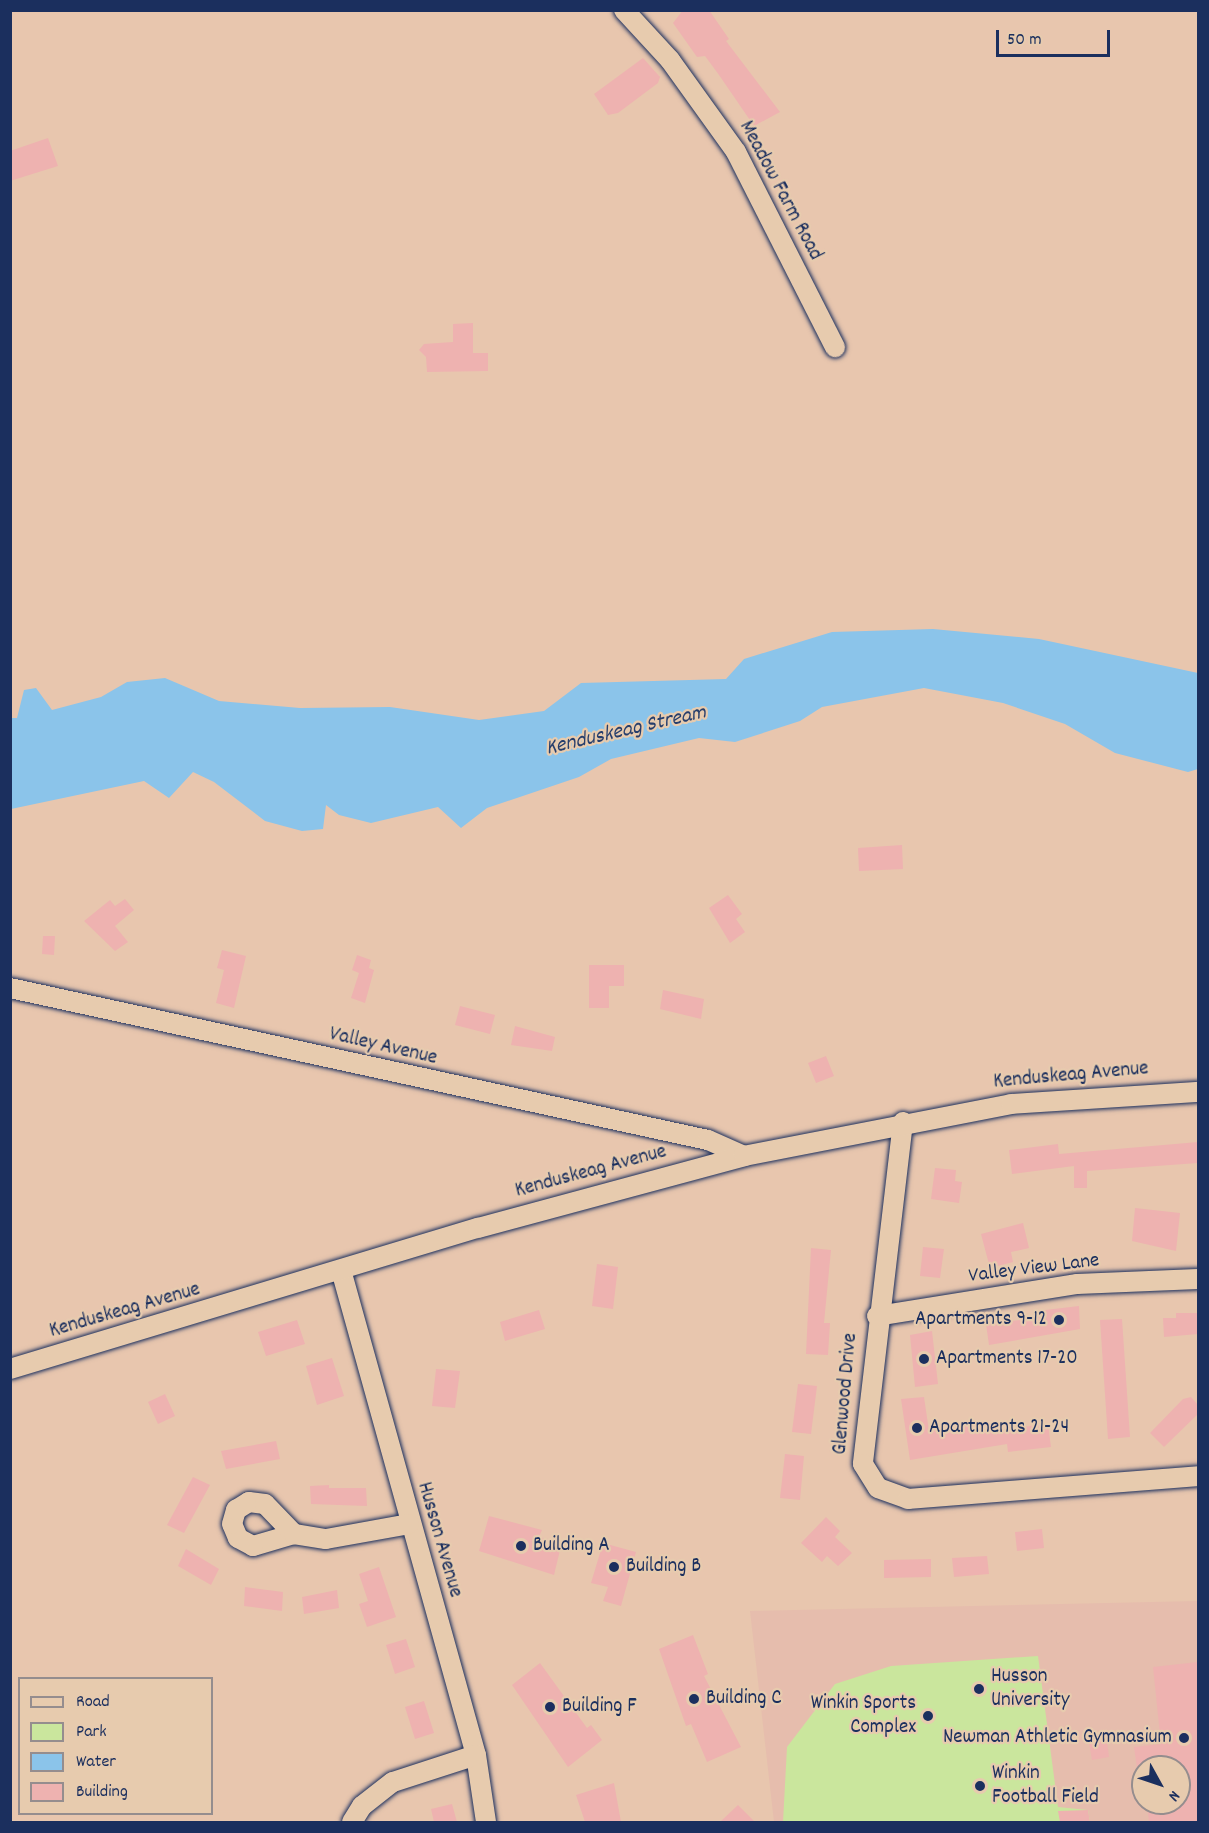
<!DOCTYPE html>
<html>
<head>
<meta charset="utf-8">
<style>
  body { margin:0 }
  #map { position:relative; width:1209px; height:1833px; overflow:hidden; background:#e8c6ae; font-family:Dekko,sans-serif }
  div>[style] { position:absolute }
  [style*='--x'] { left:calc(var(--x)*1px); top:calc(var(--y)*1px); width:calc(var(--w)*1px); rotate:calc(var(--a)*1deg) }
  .built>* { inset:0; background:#e6bdad }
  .green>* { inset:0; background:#cae69d }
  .water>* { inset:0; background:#8bc4ea }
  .building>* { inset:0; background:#eeb2b0 }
  .roads { filter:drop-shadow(0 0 2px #1b2f5e) drop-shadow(0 0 2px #1b2f5e) }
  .minor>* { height:20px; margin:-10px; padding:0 10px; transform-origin:10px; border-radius:10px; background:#e7cbae }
  .dots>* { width:16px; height:16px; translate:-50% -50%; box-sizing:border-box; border:3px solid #e7cbae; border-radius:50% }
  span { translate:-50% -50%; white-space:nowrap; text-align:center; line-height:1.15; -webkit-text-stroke:4.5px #e7cbae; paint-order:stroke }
  .street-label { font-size:21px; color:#1b2f5e }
  .poi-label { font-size:21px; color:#1b2f5e }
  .right { translate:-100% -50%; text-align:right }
  .left { translate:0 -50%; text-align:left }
  .water-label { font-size:22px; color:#263e6c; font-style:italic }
  .frame { position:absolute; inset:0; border:12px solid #1b2f5e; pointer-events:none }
  .legend { position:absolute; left:18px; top:1677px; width:195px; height:138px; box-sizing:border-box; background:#e7cbae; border:2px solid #958d8e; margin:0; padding:8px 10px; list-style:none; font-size:18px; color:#1b2f5e }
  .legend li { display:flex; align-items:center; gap:12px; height:30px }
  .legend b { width:30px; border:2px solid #958d8e }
  .north { position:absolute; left:1131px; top:1755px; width:60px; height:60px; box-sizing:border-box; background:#e7cbae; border:2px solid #958d8e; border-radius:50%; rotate:130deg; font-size:16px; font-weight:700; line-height:24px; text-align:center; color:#1b2f5e }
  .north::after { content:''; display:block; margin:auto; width:21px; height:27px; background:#1b2f5e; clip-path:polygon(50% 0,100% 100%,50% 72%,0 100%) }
  .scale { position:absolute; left:996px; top:30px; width:114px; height:27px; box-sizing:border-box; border:3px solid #1b2f5e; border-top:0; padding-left:8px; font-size:18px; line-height:21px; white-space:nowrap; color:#1b2f5e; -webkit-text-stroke:4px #e7cbae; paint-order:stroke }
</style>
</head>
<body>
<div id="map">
  <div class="built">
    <div style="clip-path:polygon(evenodd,1198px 1601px,1198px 1822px,774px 1822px,750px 1611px,1198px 1601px,1143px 1767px,1179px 1767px,1179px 1803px,1143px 1803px,1143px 1767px)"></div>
  </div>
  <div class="green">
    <div style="clip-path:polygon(1038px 1656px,1058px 1807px,1088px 1810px,1090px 1822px,783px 1822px,787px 1747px,835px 1684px,891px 1666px)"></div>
  </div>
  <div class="water">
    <div style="clip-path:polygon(933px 629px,1039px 639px,1198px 673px,1198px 769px,1188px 772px,1115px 753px,1065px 724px,1003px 703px,924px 688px,822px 707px,800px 721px,735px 742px,699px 738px,611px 759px,579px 777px,487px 808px,461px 828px,438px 807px,371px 823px,339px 815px,326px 805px,323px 829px,302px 831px,265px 821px,214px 782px,193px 772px,169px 798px,144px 781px,11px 809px,11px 718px,17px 718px,24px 690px,36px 688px,52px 710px,101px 697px,127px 682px,165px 678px,219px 701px,300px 708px,390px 707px,479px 720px,544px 711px,581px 683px,726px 679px,744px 659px,832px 632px)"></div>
  </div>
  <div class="building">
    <div style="clip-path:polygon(683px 10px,709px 10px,729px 39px,726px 41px,780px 112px,754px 126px,719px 75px,705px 56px,697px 57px,673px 23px)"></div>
    <div style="clip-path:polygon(643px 58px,660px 77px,658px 83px,618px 113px,608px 115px,594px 94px)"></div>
    <div style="clip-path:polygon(48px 138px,58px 166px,10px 181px,10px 151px)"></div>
    <div style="clip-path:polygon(473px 323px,473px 353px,488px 353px,488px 371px,427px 372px,426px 357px,419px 350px,424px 344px,453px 342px,453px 324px)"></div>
    <div style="clip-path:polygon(902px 845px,903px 869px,859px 871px,858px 848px)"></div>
    <div style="clip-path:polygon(728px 895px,742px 914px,736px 919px,745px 932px,730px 943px,709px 908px)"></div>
    <div style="clip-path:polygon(125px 899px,134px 910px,115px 926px,128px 942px,115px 951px,84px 921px,110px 900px,115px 906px)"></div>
    <div style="clip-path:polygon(43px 936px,55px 936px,54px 955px,42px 954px)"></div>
    <div style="clip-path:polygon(222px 950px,246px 956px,234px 1008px,216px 1003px,224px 970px,217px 968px)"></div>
    <div style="clip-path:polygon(357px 955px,371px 960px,369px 968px,374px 970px,365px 1003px,351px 998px,359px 973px,352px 970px)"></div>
    <div style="clip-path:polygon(589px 965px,624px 965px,624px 986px,609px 986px,609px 1008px,589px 1008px)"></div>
    <div style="clip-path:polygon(663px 990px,704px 999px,701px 1019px,660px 1009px)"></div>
    <div style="clip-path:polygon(460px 1006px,495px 1015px,490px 1034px,455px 1025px)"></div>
    <div style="clip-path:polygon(515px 1026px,555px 1037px,552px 1051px,511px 1045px)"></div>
    <div style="clip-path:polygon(826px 1056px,834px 1076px,816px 1083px,808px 1063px)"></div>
    <div style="clip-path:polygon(1198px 1142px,1198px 1163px,1087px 1171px,1087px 1188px,1074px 1188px,1074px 1166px,1012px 1174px,1009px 1150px,1058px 1144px,1059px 1154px)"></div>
    <div style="clip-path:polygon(935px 1168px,956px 1170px,955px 1181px,962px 1182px,959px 1203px,931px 1199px)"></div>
    <div style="clip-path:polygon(1135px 1208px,1180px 1213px,1176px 1251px,1132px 1241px)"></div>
    <div style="clip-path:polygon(1023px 1223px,1029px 1248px,1011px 1252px,1013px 1262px,990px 1268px,981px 1234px)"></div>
    <div style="clip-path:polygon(923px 1247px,944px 1249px,940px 1278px,920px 1276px)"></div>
    <div style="clip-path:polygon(811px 1248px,831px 1250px,824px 1323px,830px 1323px,828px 1355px,806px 1354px)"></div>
    <div style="clip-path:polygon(597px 1264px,618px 1267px,613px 1309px,592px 1306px)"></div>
    <div style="clip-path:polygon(1079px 1306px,1080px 1329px,989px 1345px,986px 1324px,1037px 1318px,1037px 1311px)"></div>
    <div style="clip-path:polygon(539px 1310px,545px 1329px,505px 1341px,500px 1322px)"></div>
    <div style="clip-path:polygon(1176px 1313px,1198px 1313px,1198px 1334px,1164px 1337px,1163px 1318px,1176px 1318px)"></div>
    <div style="clip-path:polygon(1122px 1319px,1130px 1437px,1108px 1439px,1100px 1320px)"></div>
    <div style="clip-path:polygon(297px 1320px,305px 1344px,266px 1356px,258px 1332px)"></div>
    <div style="clip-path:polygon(932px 1331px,938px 1384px,915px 1387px,910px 1335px)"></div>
    <div style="clip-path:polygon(332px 1358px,344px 1396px,317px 1405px,306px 1366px)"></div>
    <div style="clip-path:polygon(436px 1369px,460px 1371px,455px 1408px,432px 1406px)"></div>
    <div style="clip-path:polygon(798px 1384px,817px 1386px,811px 1434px,792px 1432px)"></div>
    <div style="clip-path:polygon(165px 1394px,175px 1416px,158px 1424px,148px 1402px)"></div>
    <div style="clip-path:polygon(924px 1397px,929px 1431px,997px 1422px,998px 1430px,1048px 1424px,1051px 1447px,1008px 1452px,1007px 1444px,910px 1460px,901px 1399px)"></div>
    <div style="clip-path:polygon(1191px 1397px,1198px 1405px,1198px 1414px,1164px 1447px,1150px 1433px,1183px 1399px)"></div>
    <div style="clip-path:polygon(276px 1441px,280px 1459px,226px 1469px,221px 1451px)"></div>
    <div style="clip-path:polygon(785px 1454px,804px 1456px,800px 1500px,780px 1498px)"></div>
    <div style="clip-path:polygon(193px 1477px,210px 1485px,184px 1533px,167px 1525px)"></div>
    <div style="clip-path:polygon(329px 1485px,329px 1488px,366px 1488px,367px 1506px,311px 1504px,310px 1486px)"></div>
    <div style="clip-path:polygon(489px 1516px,542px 1530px,539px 1537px,562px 1542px,554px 1575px,479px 1551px)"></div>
    <div style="clip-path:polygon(826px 1517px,840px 1531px,835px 1537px,852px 1553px,838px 1566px,827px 1556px,822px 1562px,801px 1543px)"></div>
    <div style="clip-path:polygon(1042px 1529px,1044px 1548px,1017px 1551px,1015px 1532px)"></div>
    <div style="clip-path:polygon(603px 1543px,636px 1552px,621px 1606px,603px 1601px,608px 1587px,591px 1583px)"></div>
    <div style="clip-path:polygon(186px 1549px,219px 1569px,211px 1585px,178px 1566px)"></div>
    <div style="clip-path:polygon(987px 1556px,989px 1574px,954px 1577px,952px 1558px)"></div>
    <div style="clip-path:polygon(931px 1559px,931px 1577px,884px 1578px,884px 1560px)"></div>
    <div style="clip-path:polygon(379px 1567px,396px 1617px,367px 1627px,359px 1604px,368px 1601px,359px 1574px)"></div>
    <div style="clip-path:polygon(245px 1587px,283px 1592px,282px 1611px,244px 1606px)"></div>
    <div style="clip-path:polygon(337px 1590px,339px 1608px,304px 1614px,302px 1597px)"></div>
    <div style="clip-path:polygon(693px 1635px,708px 1674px,704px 1676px,741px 1747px,707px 1762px,691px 1724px,686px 1726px,659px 1649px)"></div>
    <div style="clip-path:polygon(406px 1639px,415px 1667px,395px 1674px,386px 1645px)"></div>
    <div style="clip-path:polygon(1198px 1662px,1198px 1822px,1149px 1822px,1147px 1803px,1179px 1803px,1179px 1767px,1137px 1768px,1134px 1747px,1161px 1744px,1153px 1667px)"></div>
    <div style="clip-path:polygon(540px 1663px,587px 1728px,591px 1725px,602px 1740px,568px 1767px,512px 1685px)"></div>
    <div style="clip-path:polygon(424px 1701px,434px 1733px,415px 1739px,405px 1707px)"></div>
    <div style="clip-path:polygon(1106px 1734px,1109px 1757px,1092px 1760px,1088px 1737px)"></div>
    <div style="clip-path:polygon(614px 1783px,621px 1822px,585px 1822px,576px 1795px)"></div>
    <div style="clip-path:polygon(452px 1804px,457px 1822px,434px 1822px,431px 1809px)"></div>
    <div style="clip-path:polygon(738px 1805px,755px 1822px,720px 1822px)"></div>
    <div style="clip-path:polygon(1088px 1810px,1090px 1822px,1060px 1822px,1058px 1811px)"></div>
  </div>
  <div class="roads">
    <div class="minor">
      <div style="--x:624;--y:10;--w:68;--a:47.4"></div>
      <div style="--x:670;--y:60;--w:113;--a:54.3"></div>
      <div style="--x:736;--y:152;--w:219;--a:63.1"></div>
      <div style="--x:10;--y:988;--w:714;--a:12.29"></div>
      <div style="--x:708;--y:1140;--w:39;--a:24"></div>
      <div style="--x:903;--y:1122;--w:344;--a:96.7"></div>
      <div style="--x:863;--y:1464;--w:28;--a:58"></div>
      <div style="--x:878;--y:1488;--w:32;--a:20"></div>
      <div style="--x:908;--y:1499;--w:291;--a:-4.5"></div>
      <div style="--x:341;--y:1270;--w:503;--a:74.45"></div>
      <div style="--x:476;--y:1755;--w:68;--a:81.5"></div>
      <div style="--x:877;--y:1316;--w:203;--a:-9.1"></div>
      <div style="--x:1077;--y:1284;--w:121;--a:-2.4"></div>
      <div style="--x:10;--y:1369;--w:489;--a:-16.8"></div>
      <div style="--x:478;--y:1228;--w:276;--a:-15.1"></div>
      <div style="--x:744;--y:1156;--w:272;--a:-11"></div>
      <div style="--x:1011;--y:1104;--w:187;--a:-3.7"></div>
      <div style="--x:294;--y:1534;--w:43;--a:163.7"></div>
      <div style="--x:253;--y:1546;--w:17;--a:-152"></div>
      <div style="--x:238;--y:1538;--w:15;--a:-113"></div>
      <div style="--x:232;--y:1524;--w:15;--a:-74"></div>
      <div style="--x:236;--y:1510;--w:15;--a:-32"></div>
      <div style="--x:249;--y:1502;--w:16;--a:7"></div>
      <div style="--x:265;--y:1504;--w:42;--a:46"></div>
      <div style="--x:294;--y:1534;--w:32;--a:9"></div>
      <div style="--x:326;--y:1539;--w:84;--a:-10.2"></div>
      <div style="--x:352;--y:1822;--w:19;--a:-58"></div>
      <div style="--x:362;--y:1806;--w:39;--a:-38"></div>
      <div style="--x:393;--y:1782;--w:87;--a:-18"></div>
    </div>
  </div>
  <div class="dots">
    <div style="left:1059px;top:1320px;background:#1b2f5e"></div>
    <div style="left:924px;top:1359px;background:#1b2f5e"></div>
    <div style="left:917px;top:1428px;background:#1b2f5e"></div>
    <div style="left:521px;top:1546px;background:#1b2f5e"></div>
    <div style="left:614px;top:1567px;background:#1b2f5e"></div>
    <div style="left:979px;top:1689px;background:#1b2f5e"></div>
    <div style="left:694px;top:1699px;background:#1b2f5e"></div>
    <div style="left:550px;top:1707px;background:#1b2f5e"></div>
    <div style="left:928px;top:1716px;background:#1b2f5e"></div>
    <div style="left:1184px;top:1738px;background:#1b2f5e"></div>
    <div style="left:980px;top:1786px;background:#1b2f5e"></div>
  </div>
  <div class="street-label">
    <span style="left:780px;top:191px;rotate:62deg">Meadow Farm Road</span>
    <span style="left:383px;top:1047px;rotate:13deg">Valley Avenue</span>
    <span style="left:1071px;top:1076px;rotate:-5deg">Kenduskeag Avenue</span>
    <span style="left:591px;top:1172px;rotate:-15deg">Kenduskeag Avenue</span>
    <span style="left:1034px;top:1269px;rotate:-7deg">Valley View Lane</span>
    <span style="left:125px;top:1311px;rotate:-16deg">Kenduskeag Avenue</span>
    <span style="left:846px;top:1394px;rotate:-85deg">Glenwood Drive</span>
    <span style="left:439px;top:1540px;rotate:74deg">Husson Avenue</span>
  </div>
  <div class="poi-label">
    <span class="right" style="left:1047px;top:1320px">Apartments 9-12</span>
    <span class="left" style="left:936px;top:1359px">Apartments 17-20</span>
    <span class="left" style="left:929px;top:1428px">Apartments 21-24</span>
    <span class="left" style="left:533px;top:1546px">Building A</span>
    <span class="left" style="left:626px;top:1567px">Building B</span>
    <span class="left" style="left:991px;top:1689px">Husson<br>University</span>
    <span class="left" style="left:706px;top:1699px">Building C</span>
    <span class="right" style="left:916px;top:1716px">Winkin Sports<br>Complex</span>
    <span class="left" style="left:562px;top:1707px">Building F</span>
    <span class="right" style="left:1172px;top:1738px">Newman Athletic Gymnasium</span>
    <span class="left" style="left:992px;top:1786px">Winkin<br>Football Field</span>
  </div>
  <div class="water-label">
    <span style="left:626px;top:731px;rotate:-13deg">Kenduskeag Stream</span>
  </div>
  <div class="frame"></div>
  <ul class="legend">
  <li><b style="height:8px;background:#e7cbae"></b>Road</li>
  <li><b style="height:16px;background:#cae69d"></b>Park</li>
  <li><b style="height:16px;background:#8bc4ea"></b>Water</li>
  <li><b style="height:16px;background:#eeb2b0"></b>Building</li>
  </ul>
  <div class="north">N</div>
  <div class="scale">50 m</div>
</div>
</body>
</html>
